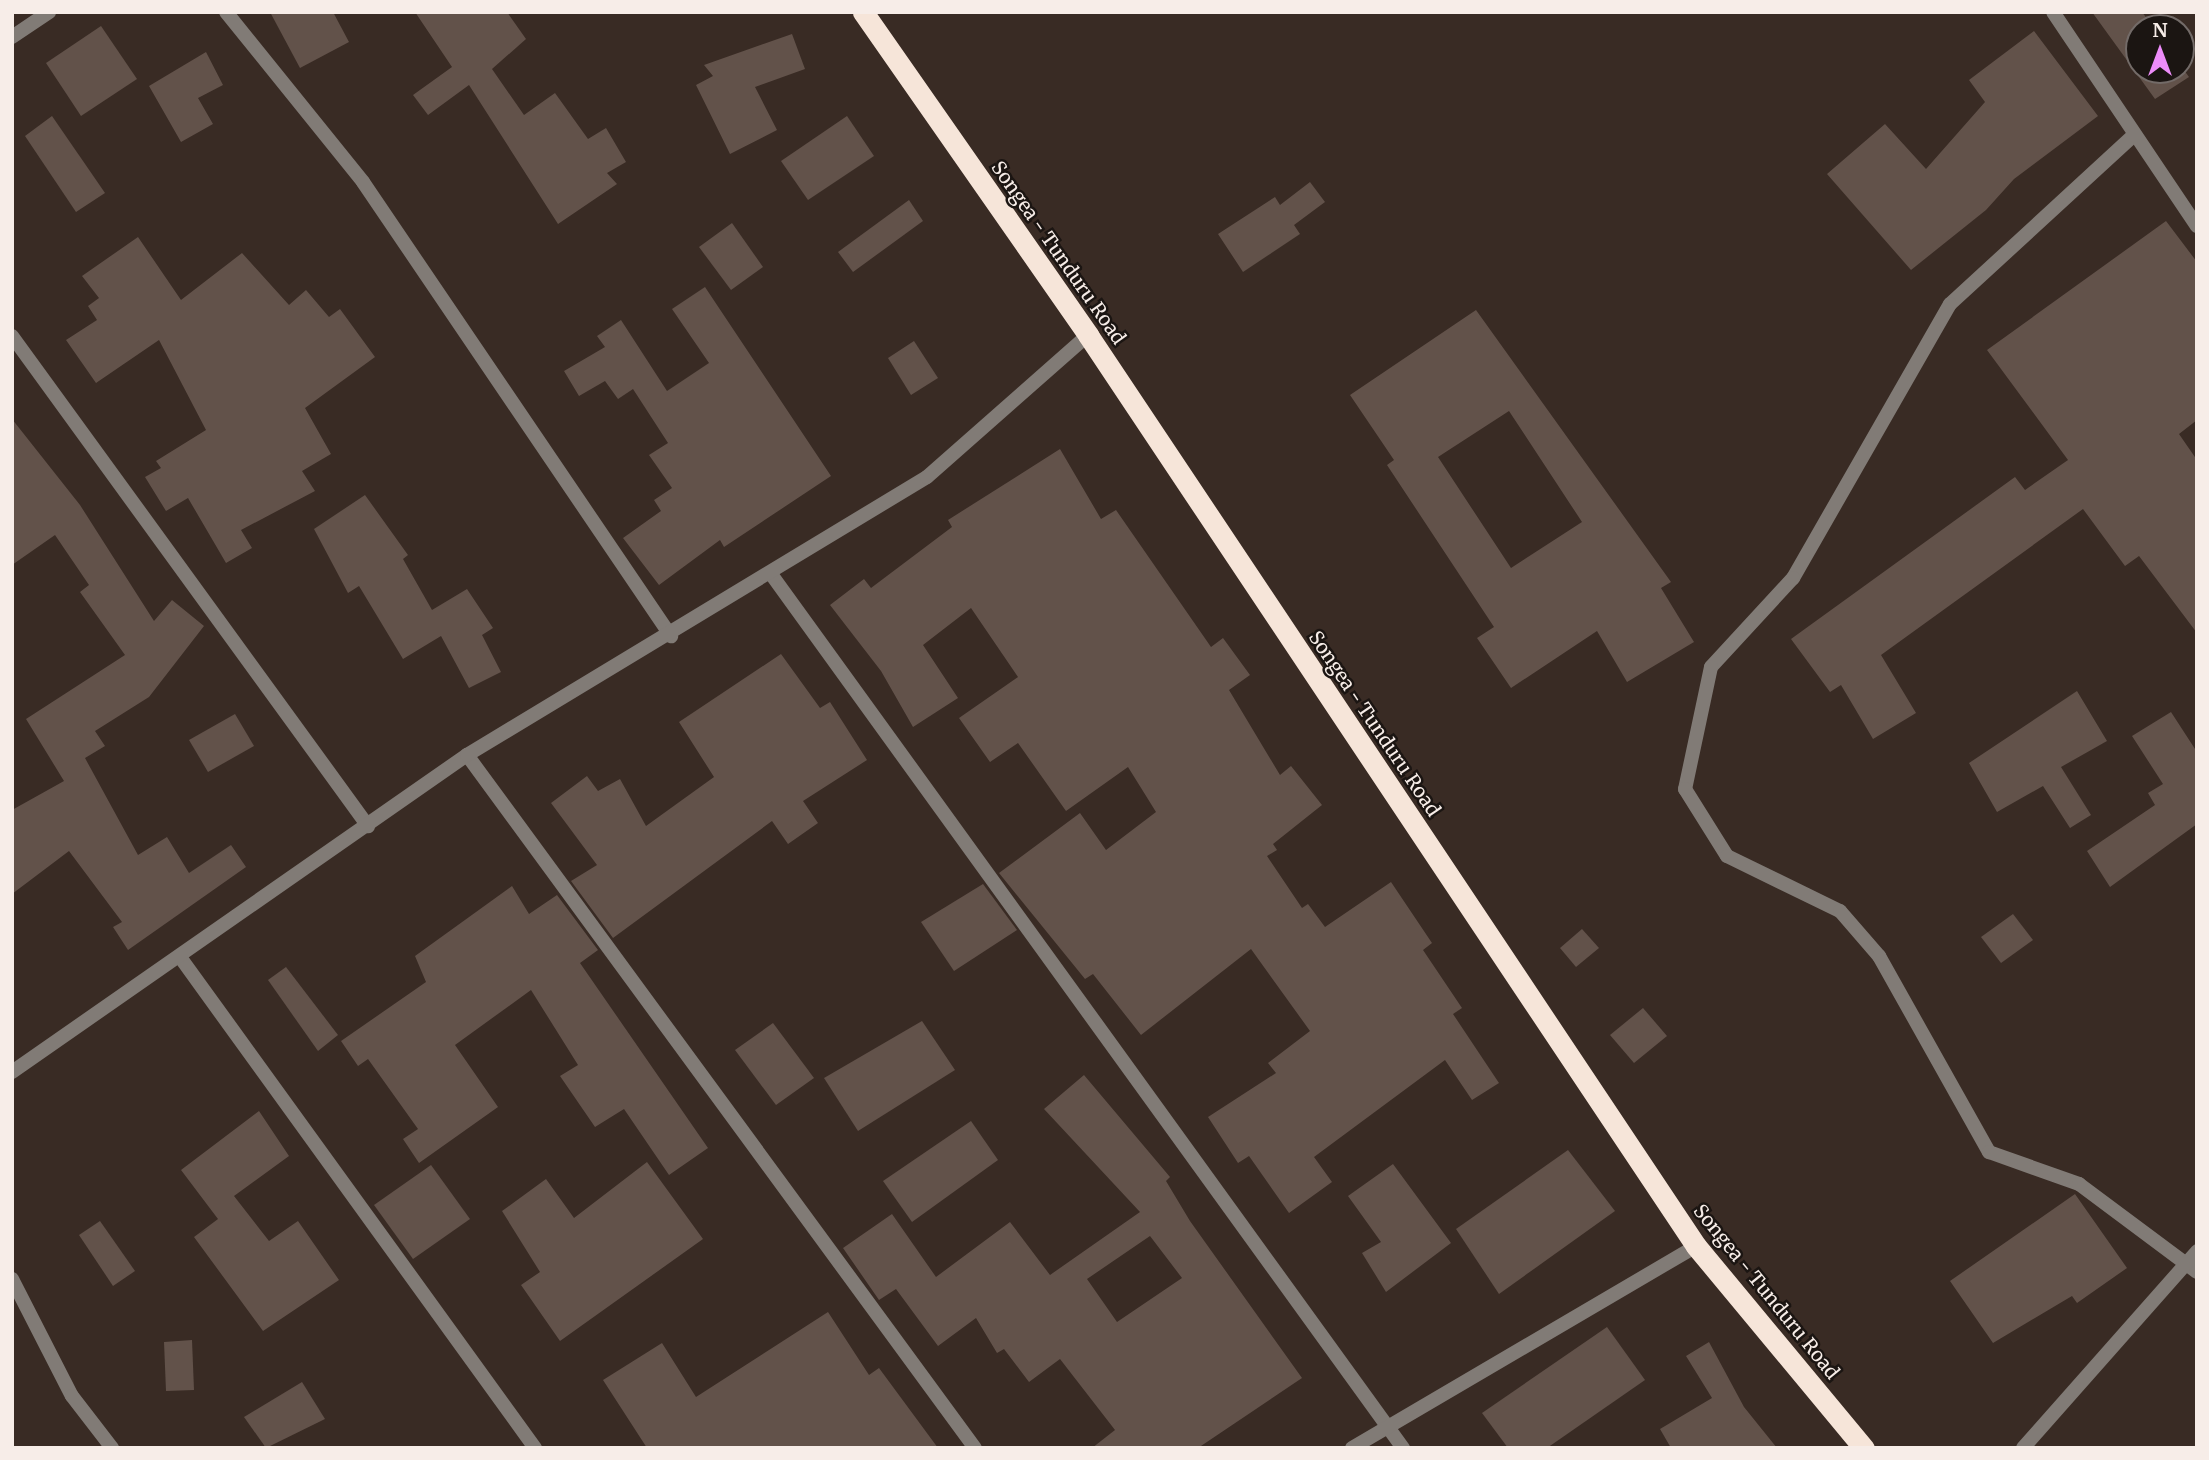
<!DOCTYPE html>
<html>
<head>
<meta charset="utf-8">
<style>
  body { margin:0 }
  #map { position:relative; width:2209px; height:1460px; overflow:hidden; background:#392b24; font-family:Merriweather,serif }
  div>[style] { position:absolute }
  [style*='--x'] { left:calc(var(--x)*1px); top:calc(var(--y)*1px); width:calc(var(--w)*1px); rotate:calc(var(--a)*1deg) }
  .building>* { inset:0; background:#62524a }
  .lane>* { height:14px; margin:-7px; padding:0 7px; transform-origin:7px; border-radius:7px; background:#817b76 }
  .street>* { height:14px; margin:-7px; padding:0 7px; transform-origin:7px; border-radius:7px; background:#817b76 }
  .highway>* { height:21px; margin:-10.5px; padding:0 10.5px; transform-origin:10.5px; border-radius:10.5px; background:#f6e5d9 }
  span { translate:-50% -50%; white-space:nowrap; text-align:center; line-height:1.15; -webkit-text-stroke:5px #1b1512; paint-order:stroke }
  .street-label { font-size:19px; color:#f7ede8 }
  .frame { position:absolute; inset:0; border:14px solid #f7ede8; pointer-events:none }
  .north { position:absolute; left:2125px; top:14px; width:70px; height:70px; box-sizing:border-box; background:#1b1512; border:2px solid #736b68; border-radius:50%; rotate:0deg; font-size:19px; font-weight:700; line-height:28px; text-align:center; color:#f7ede8 }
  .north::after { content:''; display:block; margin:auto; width:24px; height:32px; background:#ed8cf9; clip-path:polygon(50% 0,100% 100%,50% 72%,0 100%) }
</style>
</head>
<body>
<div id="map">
  <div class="building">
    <div style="clip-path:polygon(270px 12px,333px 12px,349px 42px,300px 68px)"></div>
    <div style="clip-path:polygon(415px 12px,507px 12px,526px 39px,492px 69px,524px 115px,555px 93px,588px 139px,606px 128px,626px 162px,607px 173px,617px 184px,558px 224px,469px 85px,428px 115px,413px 95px,452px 67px)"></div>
    <div style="clip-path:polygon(2092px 12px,2142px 12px,2154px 28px,2139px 28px,2139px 70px,2181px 66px,2189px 77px,2155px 99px)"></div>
    <div style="clip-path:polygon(101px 26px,137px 79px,81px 116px,46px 63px)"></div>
    <div style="clip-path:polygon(2034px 31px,2098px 116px,2014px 179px,1986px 210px,1911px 270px,1827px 174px,1885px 124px,1926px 169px,1985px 102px,1969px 80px)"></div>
    <div style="clip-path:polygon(792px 34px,805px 69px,755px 87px,777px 130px,730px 154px,696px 85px,713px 76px,704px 65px)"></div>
    <div style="clip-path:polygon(206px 52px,223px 85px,198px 98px,213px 124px,181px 142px,149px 86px)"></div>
    <div style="clip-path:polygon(52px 116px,105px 193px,76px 212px,25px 136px)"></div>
    <div style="clip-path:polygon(847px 116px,874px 156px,808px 200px,781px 161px)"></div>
    <div style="clip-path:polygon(1310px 182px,1325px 202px,1294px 225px,1300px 234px,1243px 272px,1218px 234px,1275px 197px,1280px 205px)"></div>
    <div style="clip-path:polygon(909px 200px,923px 221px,853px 272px,838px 252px)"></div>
    <div style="clip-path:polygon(2166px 221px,2197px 262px,2197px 420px,2179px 434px,2197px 460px,2197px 633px,2139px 556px,2125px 566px,2083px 509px,1881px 655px,1916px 713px,1873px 739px,1841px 685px,1830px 692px,1791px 639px,2015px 477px,2025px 490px,2068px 460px,1987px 350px)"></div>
    <div style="clip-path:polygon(732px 223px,763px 267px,731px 290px,699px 247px)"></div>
    <div style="clip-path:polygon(138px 237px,181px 300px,242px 253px,289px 305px,306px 290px,329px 317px,340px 309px,375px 357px,305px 408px,331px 454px,302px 471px,315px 491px,241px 530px,252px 548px,226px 563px,188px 498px,166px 511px,145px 477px,161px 468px,156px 461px,206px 430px,159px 340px,96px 383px,66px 340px,97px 320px,88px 306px,99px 298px,82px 276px)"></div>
    <div style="clip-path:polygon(705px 287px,831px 476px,724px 547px,720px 540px,659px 585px,623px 538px,661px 511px,654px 500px,672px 488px,649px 455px,668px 443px,633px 389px,618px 399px,605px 381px,579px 396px,564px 371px,605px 347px,597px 336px,621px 320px,667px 391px,709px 363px,672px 309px)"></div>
    <div style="clip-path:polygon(evenodd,1476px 310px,1671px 582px,1661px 588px,1694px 642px,1627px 682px,1597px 631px,1511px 688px,1477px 638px,1494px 627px,1387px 465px,1394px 460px,1350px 395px,1476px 310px,1509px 411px,1582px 522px,1511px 568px,1438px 457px,1509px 411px)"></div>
    <div style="clip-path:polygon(914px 341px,938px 378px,911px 395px,888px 358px)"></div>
    <div style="clip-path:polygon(12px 419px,80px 505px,154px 621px,172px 600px,204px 626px,149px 697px,95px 731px,105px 746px,85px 758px,138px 855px,167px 837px,189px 873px,231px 845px,246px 867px,128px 950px,113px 927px,122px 922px,69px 851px,12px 894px,12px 810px,64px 781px,26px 719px,125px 655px,80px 592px,89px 585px,55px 535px,12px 565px)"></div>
    <div style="clip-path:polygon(1060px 449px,1101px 519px,1116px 510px,1211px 647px,1223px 638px,1250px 675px,1229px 690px,1280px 775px,1291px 766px,1322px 805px,1273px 844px,1277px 850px,1267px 856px,1302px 908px,1308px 904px,1325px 927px,1391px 882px,1432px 943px,1423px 950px,1462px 1008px,1453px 1014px,1499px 1083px,1472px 1100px,1445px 1060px,1314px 1157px,1332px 1182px,1289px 1213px,1249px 1156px,1238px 1163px,1208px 1117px,1276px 1073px,1268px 1063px,1310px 1031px,1251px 949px,1141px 1035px,1093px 974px,1085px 979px,999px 873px,1080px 813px,1106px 850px,1156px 812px,1128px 767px,1066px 811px,1018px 743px,990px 762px,959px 718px,1018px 677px,971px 608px,923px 645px,958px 698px,913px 727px,881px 671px,830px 605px,864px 579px,871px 588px,952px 527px,948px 520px)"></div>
    <div style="clip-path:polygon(365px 495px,408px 555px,403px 559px,432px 610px,467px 589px,493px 628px,482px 635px,501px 672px,469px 688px,441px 636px,403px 659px,359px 586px,348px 593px,314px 529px)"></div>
    <div style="clip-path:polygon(781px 654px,820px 708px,830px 702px,867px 760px,803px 801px,818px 823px,788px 844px,772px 821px,613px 938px,571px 881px,597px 865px,551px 803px,587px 776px,598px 791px,620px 779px,646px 826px,714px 777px,679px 722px)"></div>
    <div style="clip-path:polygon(2077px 691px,2107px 741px,2061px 767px,2091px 815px,2070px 828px,2043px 786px,1997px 812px,1969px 763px)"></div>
    <div style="clip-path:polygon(2171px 712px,2197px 752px,2197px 824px,2110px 887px,2087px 851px,2155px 805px,2148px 793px,2163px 784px,2132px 736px)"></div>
    <div style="clip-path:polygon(235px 714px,254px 746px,208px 772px,189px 740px)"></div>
    <div style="clip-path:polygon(983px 884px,1017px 930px,954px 971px,921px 922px)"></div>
    <div style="clip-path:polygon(512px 886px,529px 914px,557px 895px,598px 950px,580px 963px,708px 1148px,669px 1175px,624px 1109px,595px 1127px,560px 1076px,578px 1065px,531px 990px,455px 1045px,498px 1107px,419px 1163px,403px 1139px,418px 1129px,368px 1059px,358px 1066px,341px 1041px,426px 982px,415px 956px)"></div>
    <div style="clip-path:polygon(2013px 914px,2033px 940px,2001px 963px,1981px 937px)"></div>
    <div style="clip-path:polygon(1582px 929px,1599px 948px,1576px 967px,1560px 948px)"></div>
    <div style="clip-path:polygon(286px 967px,338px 1035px,318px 1051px,268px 980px)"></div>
    <div style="clip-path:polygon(1643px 1008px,1667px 1036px,1634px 1063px,1610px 1035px)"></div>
    <div style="clip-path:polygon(922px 1021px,955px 1070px,858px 1131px,824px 1078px)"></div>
    <div style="clip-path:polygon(773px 1023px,814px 1078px,776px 1105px,735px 1050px)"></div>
    <div style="clip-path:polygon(evenodd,1084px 1075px,1170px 1177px,1166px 1181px,1190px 1221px,1302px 1378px,1198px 1448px,1092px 1448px,1115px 1430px,1060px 1359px,1029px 1382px,1004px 1349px,997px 1353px,976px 1318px,938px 1346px,896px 1289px,879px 1300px,843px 1248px,892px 1214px,936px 1277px,1010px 1222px,1050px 1275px,1140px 1212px,1044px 1109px,1084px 1075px,1150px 1236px,1182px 1278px,1117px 1322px,1087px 1279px,1150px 1236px)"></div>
    <div style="clip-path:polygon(259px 1111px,289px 1156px,234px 1196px,269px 1241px,298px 1221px,339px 1280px,263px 1331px,194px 1237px,218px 1219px,181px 1170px)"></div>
    <div style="clip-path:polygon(971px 1121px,998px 1160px,912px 1222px,883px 1181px)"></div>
    <div style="clip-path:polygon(1568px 1150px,1615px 1211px,1499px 1294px,1456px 1229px)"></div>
    <div style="clip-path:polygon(647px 1162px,703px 1239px,560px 1341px,521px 1285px,540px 1272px,502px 1211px,546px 1179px,574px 1218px)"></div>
    <div style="clip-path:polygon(1393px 1164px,1451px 1243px,1386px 1292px,1362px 1253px,1381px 1242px,1348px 1196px)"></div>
    <div style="clip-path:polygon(431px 1165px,470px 1219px,413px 1259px,374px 1205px)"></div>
    <div style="clip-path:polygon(2075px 1194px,2127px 1268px,2077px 1303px,2072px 1296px,1993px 1343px,1950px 1281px)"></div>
    <div style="clip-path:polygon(100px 1221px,135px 1271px,113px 1286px,79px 1235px)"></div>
    <div style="clip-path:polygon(828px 1312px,869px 1375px,879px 1368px,938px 1448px,647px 1448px,603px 1380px,662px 1343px,696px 1397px)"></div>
    <div style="clip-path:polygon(1607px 1327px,1645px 1380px,1547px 1448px,1508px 1448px,1482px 1413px)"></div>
    <div style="clip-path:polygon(192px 1340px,194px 1390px,166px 1391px,164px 1342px)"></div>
    <div style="clip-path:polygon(1709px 1342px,1744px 1407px,1777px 1448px,1671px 1448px,1660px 1429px,1712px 1398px,1686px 1356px)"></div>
    <div style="clip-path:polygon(302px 1382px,325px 1419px,266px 1448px,244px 1417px)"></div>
  </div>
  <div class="lane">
    <div style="--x:2134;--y:135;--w:250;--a:137.4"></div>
    <div style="--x:1950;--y:304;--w:316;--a:119.8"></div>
    <div style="--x:1793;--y:578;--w:121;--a:132.7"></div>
    <div style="--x:1711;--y:667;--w:125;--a:102"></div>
    <div style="--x:1685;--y:789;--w:79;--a:57.9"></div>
    <div style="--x:1727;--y:856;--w:126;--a:26"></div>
    <div style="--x:1840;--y:911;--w:60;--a:49.1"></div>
    <div style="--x:1879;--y:956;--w:225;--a:60.7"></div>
    <div style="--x:1989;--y:1152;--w:96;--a:19.6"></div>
    <div style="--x:2079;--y:1184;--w:147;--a:36.7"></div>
  </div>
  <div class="street">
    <div style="--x:226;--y:12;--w:218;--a:51.1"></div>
    <div style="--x:363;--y:182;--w:549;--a:55.85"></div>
    <div style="--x:2053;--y:12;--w:258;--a:56.1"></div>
    <div style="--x:12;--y:37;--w:45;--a:-34"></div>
    <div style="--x:12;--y:336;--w:606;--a:54"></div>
    <div style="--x:771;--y:574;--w:1079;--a:54.13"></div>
    <div style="--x:467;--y:755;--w:859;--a:53.76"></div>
    <div style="--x:180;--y:957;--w:606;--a:54.13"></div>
    <div style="--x:12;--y:1072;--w:555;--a:-34.87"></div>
    <div style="--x:467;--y:755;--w:537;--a:-31.15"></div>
    <div style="--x:927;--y:477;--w:215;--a:-41.4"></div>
    <div style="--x:12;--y:1279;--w:131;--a:62.9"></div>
    <div style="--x:72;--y:1396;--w:66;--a:52.4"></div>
    <div style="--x:1352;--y:1448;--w:399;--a:-30.4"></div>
    <div style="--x:2023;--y:1448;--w:263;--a:-48.5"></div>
  </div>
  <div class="highway">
    <div style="--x:863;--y:12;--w:394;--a:55.1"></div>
    <div style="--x:1088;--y:335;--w:1095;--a:56.28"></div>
    <div style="--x:1696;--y:1246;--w:263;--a:50.3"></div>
  </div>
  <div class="street-label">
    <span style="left:1058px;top:253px;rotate:55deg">Songea - Tunduru Road</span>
    <span style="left:1374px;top:724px;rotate:56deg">Songea - Tunduru Road</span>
    <span style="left:1766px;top:1292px;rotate:51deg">Songea - Tunduru Road</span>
  </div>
  <div class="frame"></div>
  <div class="north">N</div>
</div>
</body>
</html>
